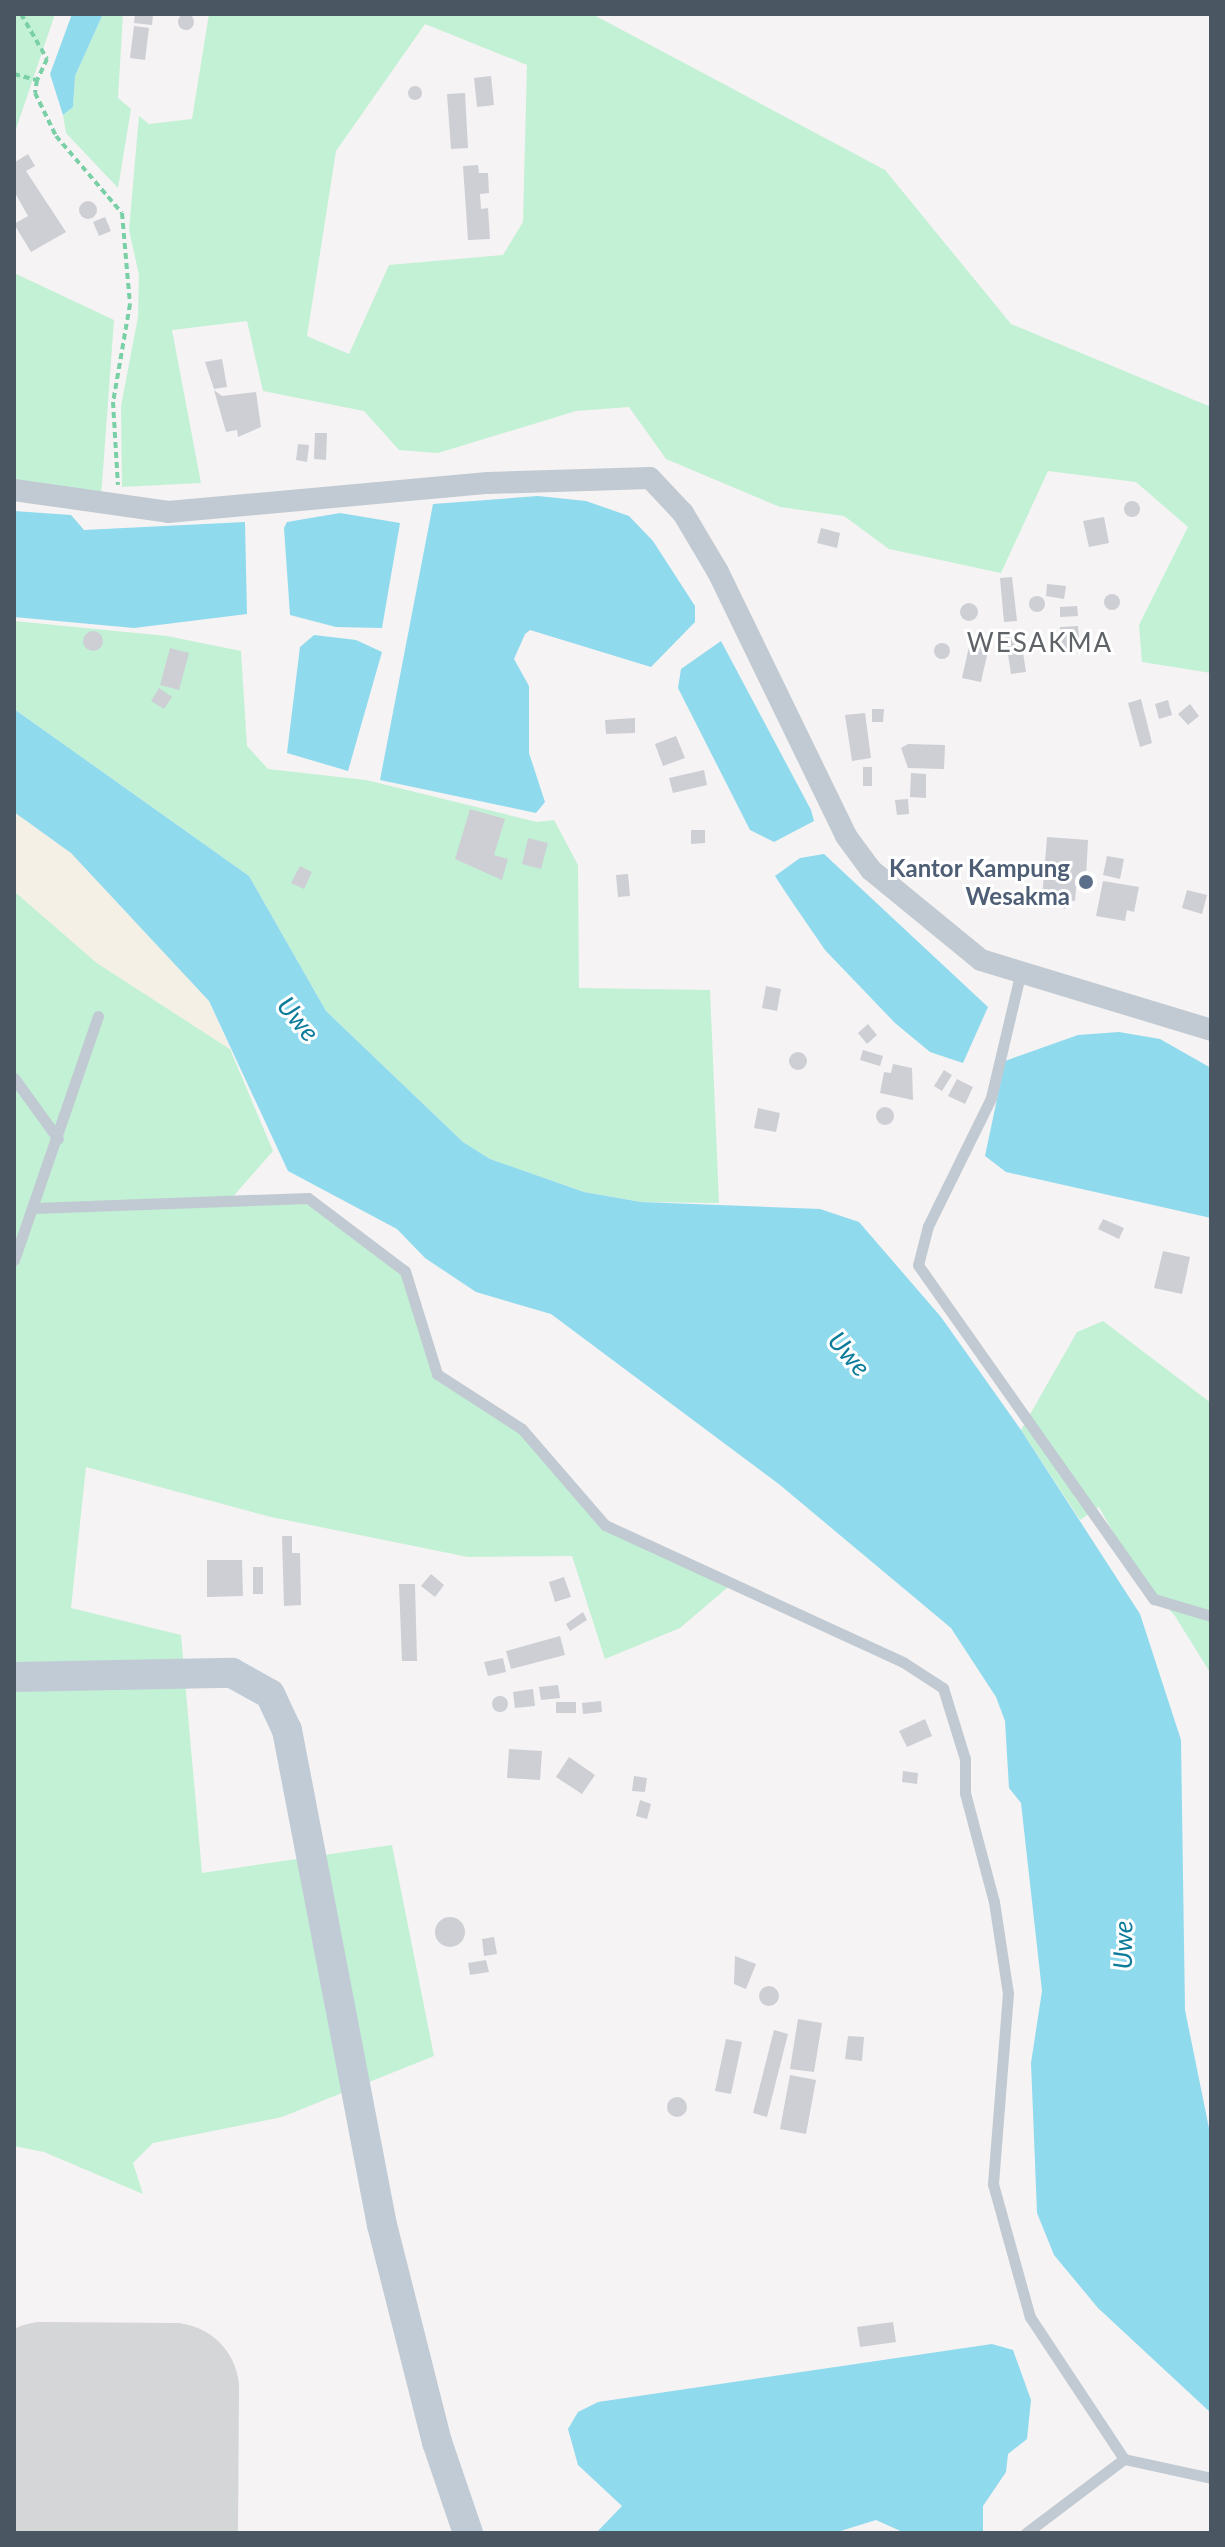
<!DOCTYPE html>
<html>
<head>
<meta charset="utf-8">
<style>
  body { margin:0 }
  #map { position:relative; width:1225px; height:2547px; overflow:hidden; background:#f5f3f3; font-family:Lato,sans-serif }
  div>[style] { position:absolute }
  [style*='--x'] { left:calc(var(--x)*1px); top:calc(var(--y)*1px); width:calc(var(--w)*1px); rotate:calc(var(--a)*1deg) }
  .green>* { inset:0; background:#c3f1d5 }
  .sand>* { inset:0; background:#f5f0e5 }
  .water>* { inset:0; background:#90daee }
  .runway>* { height:134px; margin:-67px; padding:0 67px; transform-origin:67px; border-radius:67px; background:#d5d6d8 }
  .building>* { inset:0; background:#cdcfd5 }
  .round { border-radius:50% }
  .path>* { height:4px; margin-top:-2px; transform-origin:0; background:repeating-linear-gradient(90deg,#7ad0a6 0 6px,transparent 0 10px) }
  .service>* { height:11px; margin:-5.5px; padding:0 5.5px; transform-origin:5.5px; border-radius:5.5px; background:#c1cad2 }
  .minor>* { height:22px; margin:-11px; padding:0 11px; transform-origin:11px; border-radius:11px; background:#c1cad2 }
  .secondary>* { height:30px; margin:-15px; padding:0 15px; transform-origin:15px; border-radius:15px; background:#c1cbd6 }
  .dots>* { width:22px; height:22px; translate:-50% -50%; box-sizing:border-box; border:4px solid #fff; border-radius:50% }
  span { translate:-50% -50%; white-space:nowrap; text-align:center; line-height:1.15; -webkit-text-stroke:6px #fff; paint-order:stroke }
  .service-label { font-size:24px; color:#4e5e75; font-weight:700 }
  .right { translate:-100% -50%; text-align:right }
  .neighbourhood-label { font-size:26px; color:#5f6368; letter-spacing:2px }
  .water-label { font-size:26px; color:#0c7c9b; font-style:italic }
  .frame { position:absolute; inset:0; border:16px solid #4a5661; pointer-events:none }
</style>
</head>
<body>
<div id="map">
  <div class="green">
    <div style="clip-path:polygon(14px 14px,55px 14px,14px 135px)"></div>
    <div style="clip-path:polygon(103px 14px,123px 14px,118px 98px,131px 109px,118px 188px,66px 133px,63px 115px,73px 107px,75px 76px)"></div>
    <div style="clip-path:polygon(evenodd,209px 14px,592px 14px,885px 170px,1011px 324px,1211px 407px,1211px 673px,1142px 662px,1139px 625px,1188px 527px,1136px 482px,1048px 471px,1001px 573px,889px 549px,844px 516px,780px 507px,666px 459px,629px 407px,576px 411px,438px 453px,399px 450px,364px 411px,263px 391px,247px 321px,172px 330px,201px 483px,122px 487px,121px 406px,138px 317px,139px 275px,129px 230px,139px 116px,149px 124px,192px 119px,209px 14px,425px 24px,527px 65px,523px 222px,503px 255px,389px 265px,349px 354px,307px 336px,336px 151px,425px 24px)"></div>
    <div style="clip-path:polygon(14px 273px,114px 320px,100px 511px,14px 498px)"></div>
    <div style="clip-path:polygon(14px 621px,167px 636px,241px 651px,247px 746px,268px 769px,366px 780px,537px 822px,554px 820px,578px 865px,579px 988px,710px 990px,719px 1203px,641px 1202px,584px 1192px,490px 1159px,463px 1142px,326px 1011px,249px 876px,14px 709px)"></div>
    <div style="clip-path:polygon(14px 891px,97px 963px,230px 1049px,273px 1151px,230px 1200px,308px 1198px,405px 1271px,437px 1374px,522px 1429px,605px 1525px,734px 1582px,680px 1628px,605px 1659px,572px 1556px,468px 1557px,271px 1517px,86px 1467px,71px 1608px,181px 1635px,202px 1873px,392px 1845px,434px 2056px,282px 2117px,153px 2143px,133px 2163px,143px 2194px,44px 2152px,14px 2146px)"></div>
    <div style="clip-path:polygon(1103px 1321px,1211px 1403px,1211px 1674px,1175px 1616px,1134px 1570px,1099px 1507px,1080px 1520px,1021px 1430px,1077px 1332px)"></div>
  </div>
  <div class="sand">
    <div style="clip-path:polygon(14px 812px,71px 853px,140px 922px,209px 1001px,230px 1049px,97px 963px,14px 891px)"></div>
  </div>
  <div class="water">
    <div style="clip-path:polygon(72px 14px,103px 14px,75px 76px,73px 107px,63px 115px,50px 74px)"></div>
    <div style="clip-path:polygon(538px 496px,586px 501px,629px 516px,653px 541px,695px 606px,695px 622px,651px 667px,530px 630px,525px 634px,514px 659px,529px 686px,529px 753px,545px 802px,536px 813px,380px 780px,433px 504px)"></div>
    <div style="clip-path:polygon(14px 511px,71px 515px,84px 530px,245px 522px,247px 614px,134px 628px,14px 617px)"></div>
    <div style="clip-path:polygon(340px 513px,400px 523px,382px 628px,336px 627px,290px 615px,284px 528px,287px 522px)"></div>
    <div style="clip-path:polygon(314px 635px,356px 640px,382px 652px,348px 771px,287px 753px,300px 647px)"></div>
    <div style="clip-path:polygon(721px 641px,811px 810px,814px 821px,774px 842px,750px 830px,678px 688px,681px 669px)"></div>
    <div style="clip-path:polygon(14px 709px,249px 876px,326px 1011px,463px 1142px,490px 1159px,584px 1192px,641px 1202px,820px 1209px,859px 1222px,941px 1317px,1021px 1430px,1140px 1614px,1181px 1740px,1185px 2010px,1211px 2138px,1211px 2413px,1098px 2308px,1054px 2255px,1037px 2213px,1031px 2063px,1042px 1991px,1021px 1803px,1009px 1788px,1005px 1721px,996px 1697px,951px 1628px,780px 1485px,551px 1314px,476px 1292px,425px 1258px,397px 1229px,288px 1171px,209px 1001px,71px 853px,14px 812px)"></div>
    <div style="clip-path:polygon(824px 854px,988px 1007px,963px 1063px,930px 1052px,895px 1023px,825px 950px,786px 893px,775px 876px,800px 858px)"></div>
    <div style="clip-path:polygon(1119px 1032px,1160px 1039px,1211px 1068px,1211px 1218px,1006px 1172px,985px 1156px,1005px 1061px,1078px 1035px)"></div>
    <div style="clip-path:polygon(992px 2344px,1013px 2350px,1031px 2400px,1027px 2439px,1008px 2454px,1006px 2472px,983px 2506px,983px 2533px,905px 2533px,876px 2520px,834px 2533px,596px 2533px,622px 2506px,578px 2465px,568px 2429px,578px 2412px,598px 2402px)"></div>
  </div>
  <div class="runway">
    <div style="--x:43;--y:2533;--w:144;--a:-89.6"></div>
    <div style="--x:44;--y:2389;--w:128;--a:0.4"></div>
    <div style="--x:172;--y:2390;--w:143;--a:90.4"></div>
  </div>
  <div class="building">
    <div class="round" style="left:178px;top:14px;width:16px;height:16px"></div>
    <div style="clip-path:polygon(135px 14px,153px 14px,152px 25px,134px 23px)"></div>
    <div style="clip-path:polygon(134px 26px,149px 28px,145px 60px,130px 58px)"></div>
    <div style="clip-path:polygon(491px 76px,494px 105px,477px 107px,474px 78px)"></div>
    <div class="round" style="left:408px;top:86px;width:14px;height:14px"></div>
    <div style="clip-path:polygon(465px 93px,468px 148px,451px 149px,447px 94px)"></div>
    <div style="clip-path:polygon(28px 154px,35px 166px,26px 171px,66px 232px,31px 252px,14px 224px,28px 216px,14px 191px,15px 162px)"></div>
    <div style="clip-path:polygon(478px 165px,479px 173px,488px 173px,489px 193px,480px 194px,481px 209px,488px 208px,490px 239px,468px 240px,463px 166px)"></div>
    <div class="round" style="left:79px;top:201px;width:18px;height:18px"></div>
    <div style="clip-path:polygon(105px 217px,111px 231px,99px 236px,93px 222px)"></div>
    <div style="clip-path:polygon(222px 359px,227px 387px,214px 389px,205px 362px)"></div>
    <div style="clip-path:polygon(214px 390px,222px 396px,256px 392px,261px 427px,238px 437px,237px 430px,226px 432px)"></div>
    <div style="clip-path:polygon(315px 433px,327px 433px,326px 460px,314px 459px)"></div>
    <div style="clip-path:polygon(298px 444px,309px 445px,307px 462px,296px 460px)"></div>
    <div class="round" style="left:1124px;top:501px;width:16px;height:16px"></div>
    <div style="clip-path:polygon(1104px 517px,1109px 543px,1089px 547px,1083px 521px)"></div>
    <div style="clip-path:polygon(821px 528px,840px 533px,837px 548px,817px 543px)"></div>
    <div style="clip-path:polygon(1012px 577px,1017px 621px,1004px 622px,1000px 578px)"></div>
    <div style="clip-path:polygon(1047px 584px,1066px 586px,1064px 599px,1046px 596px)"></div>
    <div class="round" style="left:1104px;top:594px;width:16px;height:16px"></div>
    <div class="round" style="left:1029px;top:596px;width:16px;height:16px"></div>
    <div class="round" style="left:960px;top:603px;width:18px;height:18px"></div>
    <div style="clip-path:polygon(1077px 606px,1078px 616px,1060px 617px,1060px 607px)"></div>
    <div style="clip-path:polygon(1078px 626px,1080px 649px,1061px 650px,1060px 627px)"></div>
    <div class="round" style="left:83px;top:631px;width:20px;height:20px"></div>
    <div style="clip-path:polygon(1020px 633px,1026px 672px,1011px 674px,1005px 635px)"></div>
    <div style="clip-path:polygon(970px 642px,989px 646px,981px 682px,962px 678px)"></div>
    <div class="round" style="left:934px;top:643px;width:16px;height:16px"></div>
    <div style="clip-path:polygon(170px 648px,189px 653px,179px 690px,160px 685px)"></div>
    <div style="clip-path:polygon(159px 688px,172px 697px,164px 709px,151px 701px)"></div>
    <div style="clip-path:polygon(1141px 699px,1152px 743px,1140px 747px,1128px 703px)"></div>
    <div style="clip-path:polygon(1168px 700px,1172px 715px,1159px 719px,1155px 704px)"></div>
    <div style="clip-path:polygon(1190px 704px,1199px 716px,1188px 725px,1178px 714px)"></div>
    <div style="clip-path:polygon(872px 709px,884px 709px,883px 722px,872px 722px)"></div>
    <div style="clip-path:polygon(865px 713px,871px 758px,852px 761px,845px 715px)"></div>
    <div style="clip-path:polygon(635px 718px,635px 733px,606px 734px,605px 720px)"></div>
    <div style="clip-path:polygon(676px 736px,685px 758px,663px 766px,655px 744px)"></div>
    <div style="clip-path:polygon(908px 744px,945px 745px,944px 769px,908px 768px,901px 748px)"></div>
    <div style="clip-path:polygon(863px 767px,872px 767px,872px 786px,863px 786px)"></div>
    <div style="clip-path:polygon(704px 770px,707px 785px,673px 793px,669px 778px)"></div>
    <div style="clip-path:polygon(911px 773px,926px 774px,926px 798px,910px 797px)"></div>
    <div style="clip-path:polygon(908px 799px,909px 814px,897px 815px,895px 800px)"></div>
    <div style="clip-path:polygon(470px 809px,505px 819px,494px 855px,508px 859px,502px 880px,455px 859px)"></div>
    <div style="clip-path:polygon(691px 830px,705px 830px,705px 843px,691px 844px)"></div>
    <div style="clip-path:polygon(1047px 837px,1088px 840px,1086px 878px,1077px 877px,1075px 901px,1066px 900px,1065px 909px,1042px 898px)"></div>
    <div style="clip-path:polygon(528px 838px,548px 843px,541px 869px,522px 864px)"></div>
    <div style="clip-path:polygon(1107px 856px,1124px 859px,1120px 879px,1103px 875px)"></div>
    <div style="clip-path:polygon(300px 866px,312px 872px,304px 889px,291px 883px)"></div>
    <div style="clip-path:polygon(628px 874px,630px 896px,618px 897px,616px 875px)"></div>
    <div style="clip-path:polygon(1103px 881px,1139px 887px,1134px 912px,1127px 910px,1125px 921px,1096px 916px)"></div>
    <div style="clip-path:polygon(1187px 890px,1207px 895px,1202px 914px,1182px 908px)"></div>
    <div style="clip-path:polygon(766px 986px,781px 989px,777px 1011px,762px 1008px)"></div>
    <div style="clip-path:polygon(868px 1024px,877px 1035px,867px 1044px,858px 1033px)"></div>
    <div style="clip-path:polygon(863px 1050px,883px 1056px,880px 1066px,860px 1060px)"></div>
    <div class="round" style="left:789px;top:1052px;width:18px;height:18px"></div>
    <div style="clip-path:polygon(893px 1064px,912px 1068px,913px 1100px,880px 1093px,884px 1072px,891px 1073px)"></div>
    <div style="clip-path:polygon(944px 1070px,952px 1075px,942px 1091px,934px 1086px)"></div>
    <div style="clip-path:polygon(957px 1079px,973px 1087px,965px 1104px,948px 1096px)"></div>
    <div class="round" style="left:876px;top:1107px;width:18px;height:18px"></div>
    <div style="clip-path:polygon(758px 1108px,780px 1113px,776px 1132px,754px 1128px)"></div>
    <div style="clip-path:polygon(1103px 1219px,1124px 1228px,1119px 1239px,1098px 1229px)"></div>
    <div style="clip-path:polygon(1163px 1251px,1190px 1257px,1182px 1294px,1154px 1288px)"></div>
    <div style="clip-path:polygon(282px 1536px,292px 1536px,292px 1553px,300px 1553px,301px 1605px,284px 1606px)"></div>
    <div style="clip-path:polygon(207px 1560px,242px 1560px,243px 1596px,207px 1597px)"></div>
    <div style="clip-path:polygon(253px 1567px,263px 1567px,263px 1594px,253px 1594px)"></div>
    <div style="clip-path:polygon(431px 1574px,444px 1585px,435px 1597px,421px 1586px)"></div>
    <div style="clip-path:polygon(564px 1577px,571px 1597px,555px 1602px,549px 1582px)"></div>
    <div style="clip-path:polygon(399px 1584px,415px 1584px,417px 1661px,402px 1661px)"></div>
    <div style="clip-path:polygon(583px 1612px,587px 1620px,570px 1631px,566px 1624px)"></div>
    <div style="clip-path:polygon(560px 1636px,565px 1655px,511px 1669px,506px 1651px)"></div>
    <div style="clip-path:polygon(503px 1658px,506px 1672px,488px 1676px,484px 1662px)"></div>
    <div style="clip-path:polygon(558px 1685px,560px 1698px,541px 1700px,539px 1687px)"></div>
    <div style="clip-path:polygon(533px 1689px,535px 1706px,515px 1708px,513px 1692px)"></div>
    <div class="round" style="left:492px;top:1696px;width:16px;height:16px"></div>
    <div style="clip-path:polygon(601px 1701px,602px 1712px,583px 1714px,582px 1703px)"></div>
    <div style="clip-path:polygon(556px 1702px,576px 1702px,576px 1713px,556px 1713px)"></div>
    <div style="clip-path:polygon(925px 1719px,932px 1736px,907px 1747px,899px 1731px)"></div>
    <div style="clip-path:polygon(509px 1749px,542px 1751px,540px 1780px,507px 1778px)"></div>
    <div style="clip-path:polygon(569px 1757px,595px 1775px,582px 1794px,556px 1777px)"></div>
    <div style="clip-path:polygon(903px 1771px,918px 1773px,917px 1784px,902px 1782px)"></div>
    <div style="clip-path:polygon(634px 1776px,647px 1778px,645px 1792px,632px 1791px)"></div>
    <div style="clip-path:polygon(640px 1800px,651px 1804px,647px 1819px,636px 1816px)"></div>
    <div class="round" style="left:435px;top:1917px;width:30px;height:30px"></div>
    <div style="clip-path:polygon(494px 1937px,497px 1954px,484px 1956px,482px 1939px)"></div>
    <div style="clip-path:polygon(735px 1956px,756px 1964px,746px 1989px,734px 1984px)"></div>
    <div style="clip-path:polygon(486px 1960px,489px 1972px,470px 1975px,468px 1963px)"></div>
    <div class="round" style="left:759px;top:1986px;width:20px;height:20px"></div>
    <div style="clip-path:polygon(798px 2019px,822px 2023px,814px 2072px,790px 2069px)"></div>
    <div style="clip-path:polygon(774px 2030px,788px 2034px,767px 2117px,753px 2113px)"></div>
    <div style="clip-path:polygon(848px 2036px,864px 2037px,862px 2061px,845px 2059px)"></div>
    <div style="clip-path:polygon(726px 2039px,742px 2042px,731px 2094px,715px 2091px)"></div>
    <div style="clip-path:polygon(790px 2075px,816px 2080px,806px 2134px,780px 2129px)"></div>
    <div class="round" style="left:667px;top:2097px;width:20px;height:20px"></div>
    <div style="clip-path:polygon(893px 2322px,896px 2342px,860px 2347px,857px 2327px)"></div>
  </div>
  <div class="path">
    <div style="--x:21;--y:14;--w:52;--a:60"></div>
    <div style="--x:47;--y:59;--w:23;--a:115"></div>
    <div style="--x:14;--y:74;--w:24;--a:15"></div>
    <div style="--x:37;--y:80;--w:13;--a:99"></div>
    <div style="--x:35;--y:93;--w:48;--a:64"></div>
    <div style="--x:56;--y:136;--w:101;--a:49.4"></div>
    <div style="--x:122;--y:213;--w:91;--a:85"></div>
    <div style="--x:130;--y:304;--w:99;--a:99.8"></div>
    <div style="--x:113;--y:402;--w:83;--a:86.6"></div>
  </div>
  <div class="service">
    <div style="--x:1020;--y:975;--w:126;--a:103.3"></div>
    <div style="--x:991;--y:1098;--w:143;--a:116.2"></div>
    <div style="--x:928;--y:1226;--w:40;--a:104.4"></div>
    <div style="--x:918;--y:1265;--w:409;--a:54.8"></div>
    <div style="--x:1154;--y:1599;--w:59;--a:16.6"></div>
    <div style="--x:14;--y:1078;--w:75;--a:54.2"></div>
    <div style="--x:34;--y:1208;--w:274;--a:-2.1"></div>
    <div style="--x:308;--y:1198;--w:121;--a:37"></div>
    <div style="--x:405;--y:1271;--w:108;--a:72.7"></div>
    <div style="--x:437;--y:1374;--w:101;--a:32.9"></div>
    <div style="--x:522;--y:1429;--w:127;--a:49.2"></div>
    <div style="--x:605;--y:1525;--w:328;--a:24.7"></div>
    <div style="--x:903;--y:1662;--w:48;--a:33"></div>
    <div style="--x:943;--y:1688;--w:74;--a:72.8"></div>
    <div style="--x:965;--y:1759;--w:34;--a:90"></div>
    <div style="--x:965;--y:1793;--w:113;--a:75.1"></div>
    <div style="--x:994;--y:1902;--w:92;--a:81.3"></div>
    <div style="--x:1008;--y:1993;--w:192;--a:94.5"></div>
    <div style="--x:993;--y:2184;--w:138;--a:74.5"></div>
    <div style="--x:1030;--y:2317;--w:170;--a:56.5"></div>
    <div style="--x:1124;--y:2459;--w:89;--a:12.3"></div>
    <div style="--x:14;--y:1260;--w:258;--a:-71"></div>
    <div style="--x:1026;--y:2533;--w:123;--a:-37.1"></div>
  </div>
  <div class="minor">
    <div style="--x:14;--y:490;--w:156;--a:8.1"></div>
    <div style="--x:168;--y:512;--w:321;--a:-5.2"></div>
    <div style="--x:488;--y:483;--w:162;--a:-1.8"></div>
    <div style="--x:650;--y:478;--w:48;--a:46.7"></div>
    <div style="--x:683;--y:513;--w:69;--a:59.3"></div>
    <div style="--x:718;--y:572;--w:293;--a:64.1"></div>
    <div style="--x:846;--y:836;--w:42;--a:53.7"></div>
    <div style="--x:871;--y:870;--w:142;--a:39.3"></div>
    <div style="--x:981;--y:960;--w:240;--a:16.9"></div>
  </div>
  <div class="secondary">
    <div style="--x:14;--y:1677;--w:218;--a:-1.1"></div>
    <div style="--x:232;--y:1673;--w:43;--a:28.9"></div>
    <div style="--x:270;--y:1694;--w:40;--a:65"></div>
    <div style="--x:287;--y:1730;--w:504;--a:79.14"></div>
    <div style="--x:382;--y:2225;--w:224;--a:75.8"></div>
    <div style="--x:437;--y:2442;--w:96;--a:71.2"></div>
  </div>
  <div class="dots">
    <div style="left:1086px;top:882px;background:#5c6f8a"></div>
  </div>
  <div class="service-label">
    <span class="right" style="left:1070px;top:882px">Kantor Kampung<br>Wesakma</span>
  </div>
  <div class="neighbourhood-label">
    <span style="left:1040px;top:643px">WESAKMA</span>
  </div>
  <div class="water-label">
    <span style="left:298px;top:1019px;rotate:50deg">Uwe</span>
    <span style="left:849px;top:1354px;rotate:49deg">Uwe</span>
    <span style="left:1123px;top:1945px;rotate:-89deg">Uwe</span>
  </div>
  <div class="frame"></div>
</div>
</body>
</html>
